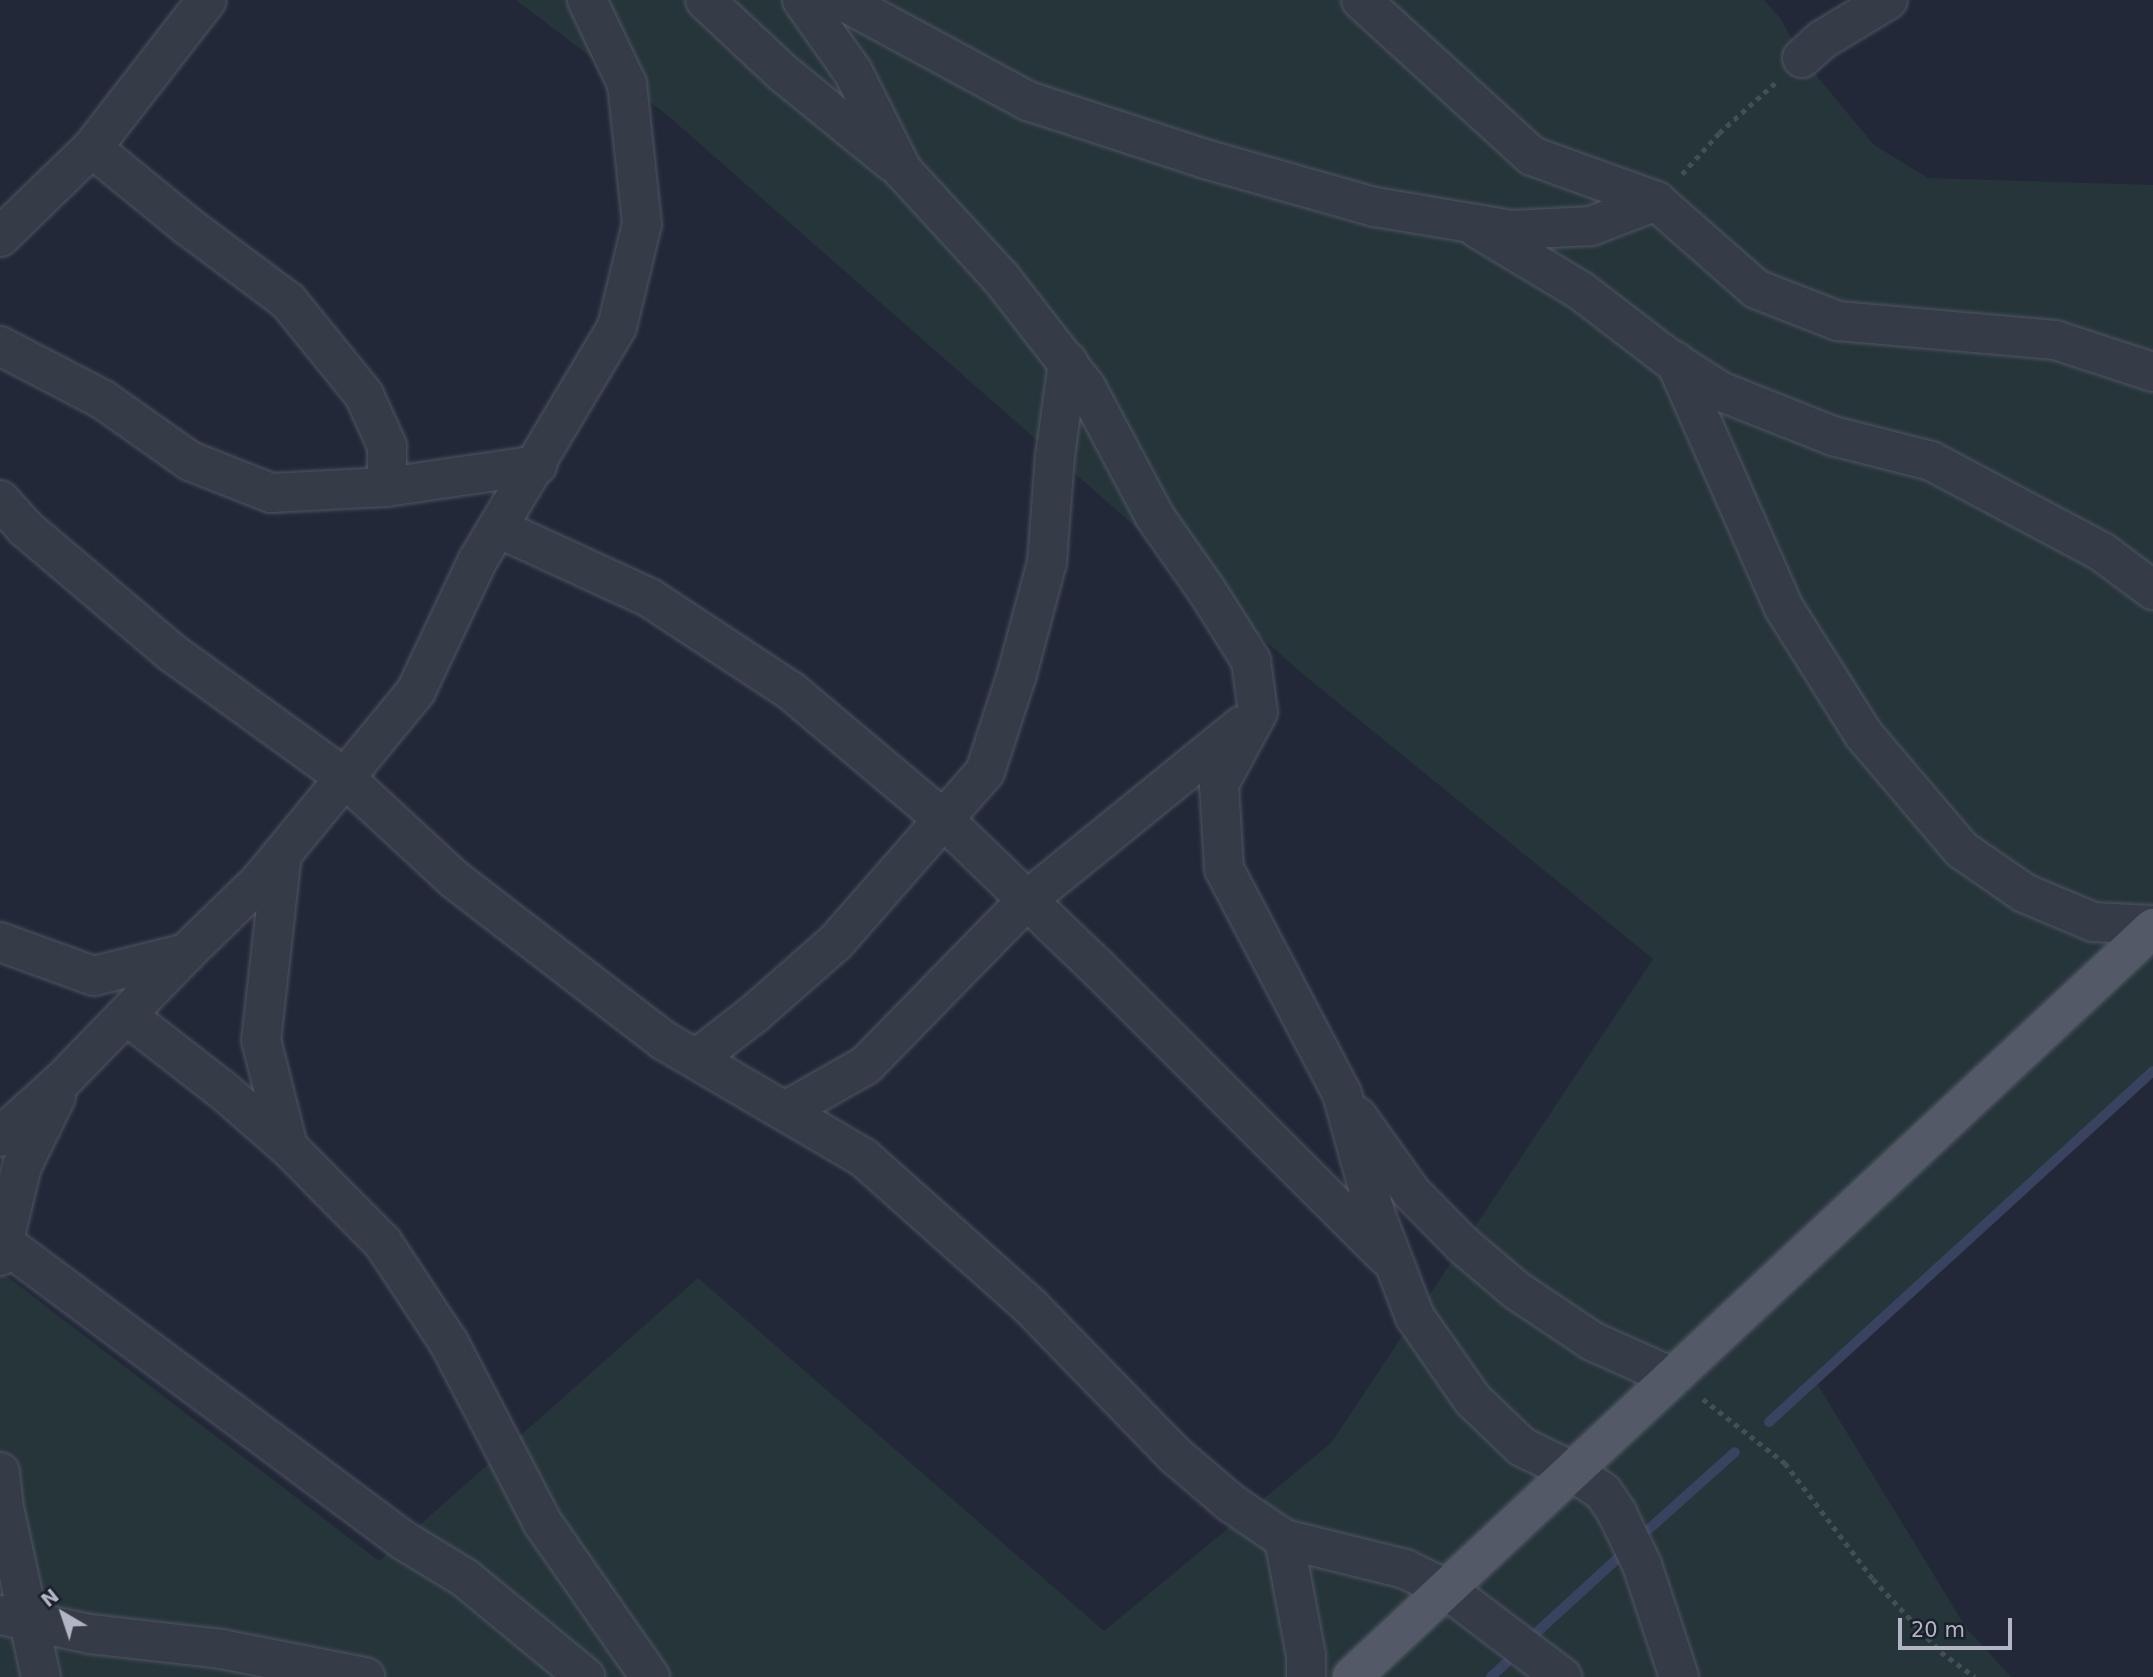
<!DOCTYPE html>
<html>
<head>
<meta charset="utf-8">
<style>
  body { margin:0 }
  #map { position:relative; width:2153px; height:1677px; overflow:hidden; background:#222838; font-family:"DejaVu Sans",sans-serif }
  div>[style] { position:absolute }
  [style*='--x'] { left:calc(var(--x)*1px); top:calc(var(--y)*1px); width:calc(var(--w)*1px); rotate:calc(var(--a)*1deg) }
  .green>* { inset:0; background:#25353a }
  .stream>* { height:10px; margin:-5px; padding:0 5px; transform-origin:5px; border-radius:5px; background:#394360 }
  .path>* { height:4.5px; margin-top:-2.25px; transform-origin:0; background:repeating-linear-gradient(90deg,#425056 0 5px,transparent 0 10px) }
  .roads { filter:drop-shadow(0 0 2px #515563) drop-shadow(0 0 2px #515563) }
  .minor>* { height:38px; margin:-19px; padding:0 19px; transform-origin:19px; border-radius:19px; background:#363b48 }
  .major>* { height:38px; margin:-19px; padding:0 19px; transform-origin:19px; border-radius:19px; background:#545968 }
  span { translate:-50% -50%; white-space:nowrap; text-align:center; line-height:1.15; -webkit-text-stroke:5px #1b202d; paint-order:stroke }
  .north { position:absolute; left:28px; top:1579px; width:70px; height:70px; -webkit-text-stroke:5px #1b202d; paint-order:stroke; rotate:321deg; font-size:19px; font-weight:700; line-height:28px; text-align:center; color:#b1b5c4 }
  .north::after { content:''; display:block; margin:auto; width:24px; height:32px; background:#b1b5c4; clip-path:polygon(50% 0,100% 100%,50% 72%,0 100%) }
  .scale { position:absolute; left:1898px; top:1618px; width:114px; height:32px; box-sizing:border-box; border:4px solid #b1b5c4; border-top:0; padding-left:9px; font-size:21px; line-height:24px; white-space:nowrap; color:#b1b5c4; -webkit-text-stroke:5px #1b202d; paint-order:stroke }
</style>
</head>
<body>
<div id="map">
  <div class="green">
    <div style="clip-path:polygon(516px 0,1764px 0,1780px 18px,1802px 58px,1874px 145px,1928px 178px,2153px 185px,2153px 1070px,1816px 1382px,1967px 1629px,2011px 1677px,0 1677px,0 1271px,379px 1561px,698px 1278px,1104px 1631px,1331px 1443px,1653px 959px,1304px 675px,666px 114px)"></div>
  </div>
  <div class="stream">
    <div style="--x:1769;--y:1422;--w:520;--a:-42.43"></div>
    <div style="--x:1649;--y:1529;--w:115;--a:-41.8"></div>
    <div style="--x:1535;--y:1634;--w:115;--a:-42.5"></div>
    <div style="--x:1491;--y:1677;--w:21;--a:-43"></div>
  </div>
  <div class="path">
    <div style="--x:1682;--y:174;--w:55;--a:-47.9"></div>
    <div style="--x:1719;--y:133;--w:76;--a:-41.8"></div>
    <div style="--x:1703;--y:1399;--w:104;--a:38"></div>
    <div style="--x:1785;--y:1463;--w:146;--a:52.8"></div>
    <div style="--x:1873;--y:1579;--w:100;--a:47"></div>
    <div style="--x:1941;--y:1652;--w:42;--a:36.3"></div>
  </div>
  <div class="roads">
    <div class="minor">
      <div style="--x:705;--y:0;--w:107;--a:43.1"></div>
      <div style="--x:783;--y:73;--w:141;--a:39.2"></div>
      <div style="--x:802;--y:0;--w:88;--a:54.7"></div>
      <div style="--x:853;--y:72;--w:110;--a:63.4"></div>
      <div style="--x:902;--y:170;--w:147;--a:47.5"></div>
      <div style="--x:1001;--y:278;--w:138;--a:52.1"></div>
      <div style="--x:1086;--y:387;--w:147;--a:62"></div>
      <div style="--x:1155;--y:517;--w:90;--a:54.9"></div>
      <div style="--x:1207;--y:591;--w:83;--a:57.8"></div>
      <div style="--x:1251;--y:661;--w:51;--a:82.2"></div>
      <div style="--x:1258;--y:712;--w:82;--a:118.4"></div>
      <div style="--x:1219;--y:784;--w:85;--a:86.6"></div>
      <div style="--x:1224;--y:869;--w:254;--a:62.3"></div>
      <div style="--x:1342;--y:1094;--w:123;--a:74.5"></div>
      <div style="--x:1375;--y:1213;--w:111;--a:69"></div>
      <div style="--x:1415;--y:1317;--w:101;--a:55.1"></div>
      <div style="--x:1473;--y:1400;--w:68;--a:43.8"></div>
      <div style="--x:1522;--y:1447;--w:55;--a:25.6"></div>
      <div style="--x:1572;--y:1471;--w:37;--a:34"></div>
      <div style="--x:1603;--y:1492;--w:25;--a:56"></div>
      <div style="--x:1617;--y:1513;--w:58;--a:64.3"></div>
      <div style="--x:1642;--y:1565;--w:118;--a:71.7"></div>
      <div style="--x:841;--y:0;--w:213;--a:28.4"></div>
      <div style="--x:1028;--y:101;--w:186;--a:18.1"></div>
      <div style="--x:1205;--y:159;--w:177;--a:15.8"></div>
      <div style="--x:1375;--y:207;--w:139;--a:9.5"></div>
      <div style="--x:1512;--y:230;--w:79;--a:-2.9"></div>
      <div style="--x:1591;--y:226;--w:70;--a:-21"></div>
      <div style="--x:1361;--y:0;--w:231;--a:42.4"></div>
      <div style="--x:1532;--y:156;--w:132;--a:19.9"></div>
      <div style="--x:1656;--y:201;--w:133;--a:41.3"></div>
      <div style="--x:1756;--y:289;--w:88;--a:21.3"></div>
      <div style="--x:1838;--y:321;--w:218;--a:5"></div>
      <div style="--x:2055;--y:340;--w:103;--a:18.1"></div>
      <div style="--x:1802;--y:58;--w:27;--a:-42"></div>
      <div style="--x:1822;--y:40;--w:77;--a:-31.2"></div>
      <div style="--x:92;--y:148;--w:125;--a:39.2"></div>
      <div style="--x:189;--y:227;--w:124;--a:36.8"></div>
      <div style="--x:288;--y:301;--w:121;--a:51"></div>
      <div style="--x:364;--y:395;--w:56;--a:65.7"></div>
      <div style="--x:387;--y:446;--w:41;--a:90"></div>
      <div style="--x:1478;--y:229;--w:120;--a:31"></div>
      <div style="--x:1581;--y:291;--w:108;--a:37.5"></div>
      <div style="--x:1667;--y:357;--w:65;--a:32.5"></div>
      <div style="--x:1722;--y:392;--w:119;--a:21.6"></div>
      <div style="--x:1833;--y:436;--w:101;--a:14.3"></div>
      <div style="--x:1931;--y:461;--w:194;--a:28"></div>
      <div style="--x:2102;--y:552;--w:64;--a:36.7"></div>
      <div style="--x:0;--y:237;--w:128;--a:-44.1"></div>
      <div style="--x:92;--y:148;--w:187;--a:-52.2"></div>
      <div style="--x:0;--y:346;--w:115;--a:27.5"></div>
      <div style="--x:102;--y:399;--w:108;--a:35.2"></div>
      <div style="--x:190;--y:461;--w:87;--a:21.6"></div>
      <div style="--x:271;--y:493;--w:116;--a:-3"></div>
      <div style="--x:387;--y:487;--w:152;--a:-8.3"></div>
      <div style="--x:1675;--y:361;--w:270;--a:66.2"></div>
      <div style="--x:1784;--y:608;--w:150;--a:57.8"></div>
      <div style="--x:1864;--y:735;--w:151;--a:49.6"></div>
      <div style="--x:1962;--y:850;--w:75;--a:34.7"></div>
      <div style="--x:2024;--y:893;--w:75;--a:22.8"></div>
      <div style="--x:2093;--y:922;--w:60;--a:2.9"></div>
      <div style="--x:0;--y:500;--w:38;--a:48"></div>
      <div style="--x:25;--y:528;--w:192;--a:40.3"></div>
      <div style="--x:171;--y:652;--w:215;--a:35.9"></div>
      <div style="--x:345;--y:778;--w:149;--a:42.8"></div>
      <div style="--x:454;--y:879;--w:264;--a:37.6"></div>
      <div style="--x:663;--y:1040;--w:233;--a:30.4"></div>
      <div style="--x:864;--y:1158;--w:222;--a:41.7"></div>
      <div style="--x:1030;--y:1306;--w:209;--a:45.8"></div>
      <div style="--x:1176;--y:1456;--w:72;--a:40.5"></div>
      <div style="--x:1231;--y:1503;--w:64;--a:34.2"></div>
      <div style="--x:1284;--y:1539;--w:125;--a:13.9"></div>
      <div style="--x:1405;--y:1569;--w:46;--a:26"></div>
      <div style="--x:1446;--y:1589;--w:146;--a:37.2"></div>
      <div style="--x:498;--y:528;--w:167;--a:24.7"></div>
      <div style="--x:650;--y:598;--w:169;--a:33.4"></div>
      <div style="--x:791;--y:691;--w:197;--a:40.1"></div>
      <div style="--x:942;--y:818;--w:212;--a:43.9"></div>
      <div style="--x:1095;--y:965;--w:412;--a:45"></div>
      <div style="--x:282;--y:854;--w:187;--a:96.4"></div>
      <div style="--x:261;--y:1040;--w:110;--a:75.8"></div>
      <div style="--x:0;--y:942;--w:100;--a:19.9"></div>
      <div style="--x:94;--y:976;--w:95;--a:-14"></div>
      <div style="--x:186;--y:953;--w:103;--a:-44.2"></div>
      <div style="--x:260;--y:881;--w:246;--a:-50.6"></div>
      <div style="--x:416;--y:691;--w:145;--a:-64.7"></div>
      <div style="--x:478;--y:560;--w:271;--a:-59.2"></div>
      <div style="--x:617;--y:327;--w:106;--a:-76.4"></div>
      <div style="--x:642;--y:224;--w:141;--a:-96.1"></div>
      <div style="--x:627;--y:84;--w:93;--a:-115.5"></div>
      <div style="--x:126;--y:1015;--w:125;--a:37.9"></div>
      <div style="--x:225;--y:1092;--w:84;--a:41.1"></div>
      <div style="--x:288;--y:1147;--w:135;--a:45.3"></div>
      <div style="--x:383;--y:1243;--w:120;--a:56.6"></div>
      <div style="--x:449;--y:1343;--w:202;--a:62.5"></div>
      <div style="--x:542;--y:1522;--w:189;--a:55.1"></div>
      <div style="--x:696;--y:1059;--w:73;--a:-37.8"></div>
      <div style="--x:754;--y:1014;--w:109;--a:-41.3"></div>
      <div style="--x:836;--y:942;--w:226;--a:-48.8"></div>
      <div style="--x:985;--y:772;--w:103;--a:-71.9"></div>
      <div style="--x:1017;--y:674;--w:116;--a:-75"></div>
      <div style="--x:1047;--y:562;--w:106;--a:-85.7"></div>
      <div style="--x:1055;--y:456;--w:95;--a:-82.1"></div>
      <div style="--x:785;--y:1111;--w:93;--a:-29.6"></div>
      <div style="--x:866;--y:1065;--w:231;--a:-45.7"></div>
      <div style="--x:1027;--y:900;--w:276;--a:-39.1"></div>
      <div style="--x:1357;--y:1116;--w:93;--a:54.6"></div>
      <div style="--x:1411;--y:1192;--w:74;--a:45.5"></div>
      <div style="--x:1463;--y:1245;--w:70;--a:40.3"></div>
      <div style="--x:1516;--y:1290;--w:92;--a:33.9"></div>
      <div style="--x:1592;--y:1341;--w:88;--a:24.2"></div>
      <div style="--x:0;--y:1137;--w:86;--a:-42.2"></div>
      <div style="--x:64;--y:1079;--w:175;--a:-45.9"></div>
      <div style="--x:0;--y:1240;--w:502;--a:36.66"></div>
      <div style="--x:403;--y:1540;--w:73;--a:31.5"></div>
      <div style="--x:465;--y:1578;--w:156;--a:39.5"></div>
      <div style="--x:0;--y:1256;--w:93;--a:-76.3"></div>
      <div style="--x:22;--y:1166;--w:77;--a:-63.8"></div>
      <div style="--x:0;--y:1472;--w:31;--a:84"></div>
      <div style="--x:3;--y:1503;--w:178;--a:77.7"></div>
      <div style="--x:1284;--y:1539;--w:118;--a:79.3"></div>
      <div style="--x:1306;--y:1655;--w:22;--a:90"></div>
      <div style="--x:0;--y:1615;--w:92;--a:11.9"></div>
      <div style="--x:90;--y:1634;--w:132;--a:6.5"></div>
      <div style="--x:221;--y:1649;--w:147;--a:11"></div>
    </div>
    <div class="major">
      <div style="--x:1352;--y:1677;--w:1097;--a:-43.08"></div>
    </div>
  </div>
  <div class="north">N</div>
  <div class="scale">20 m</div>
</div>
</body>
</html>
